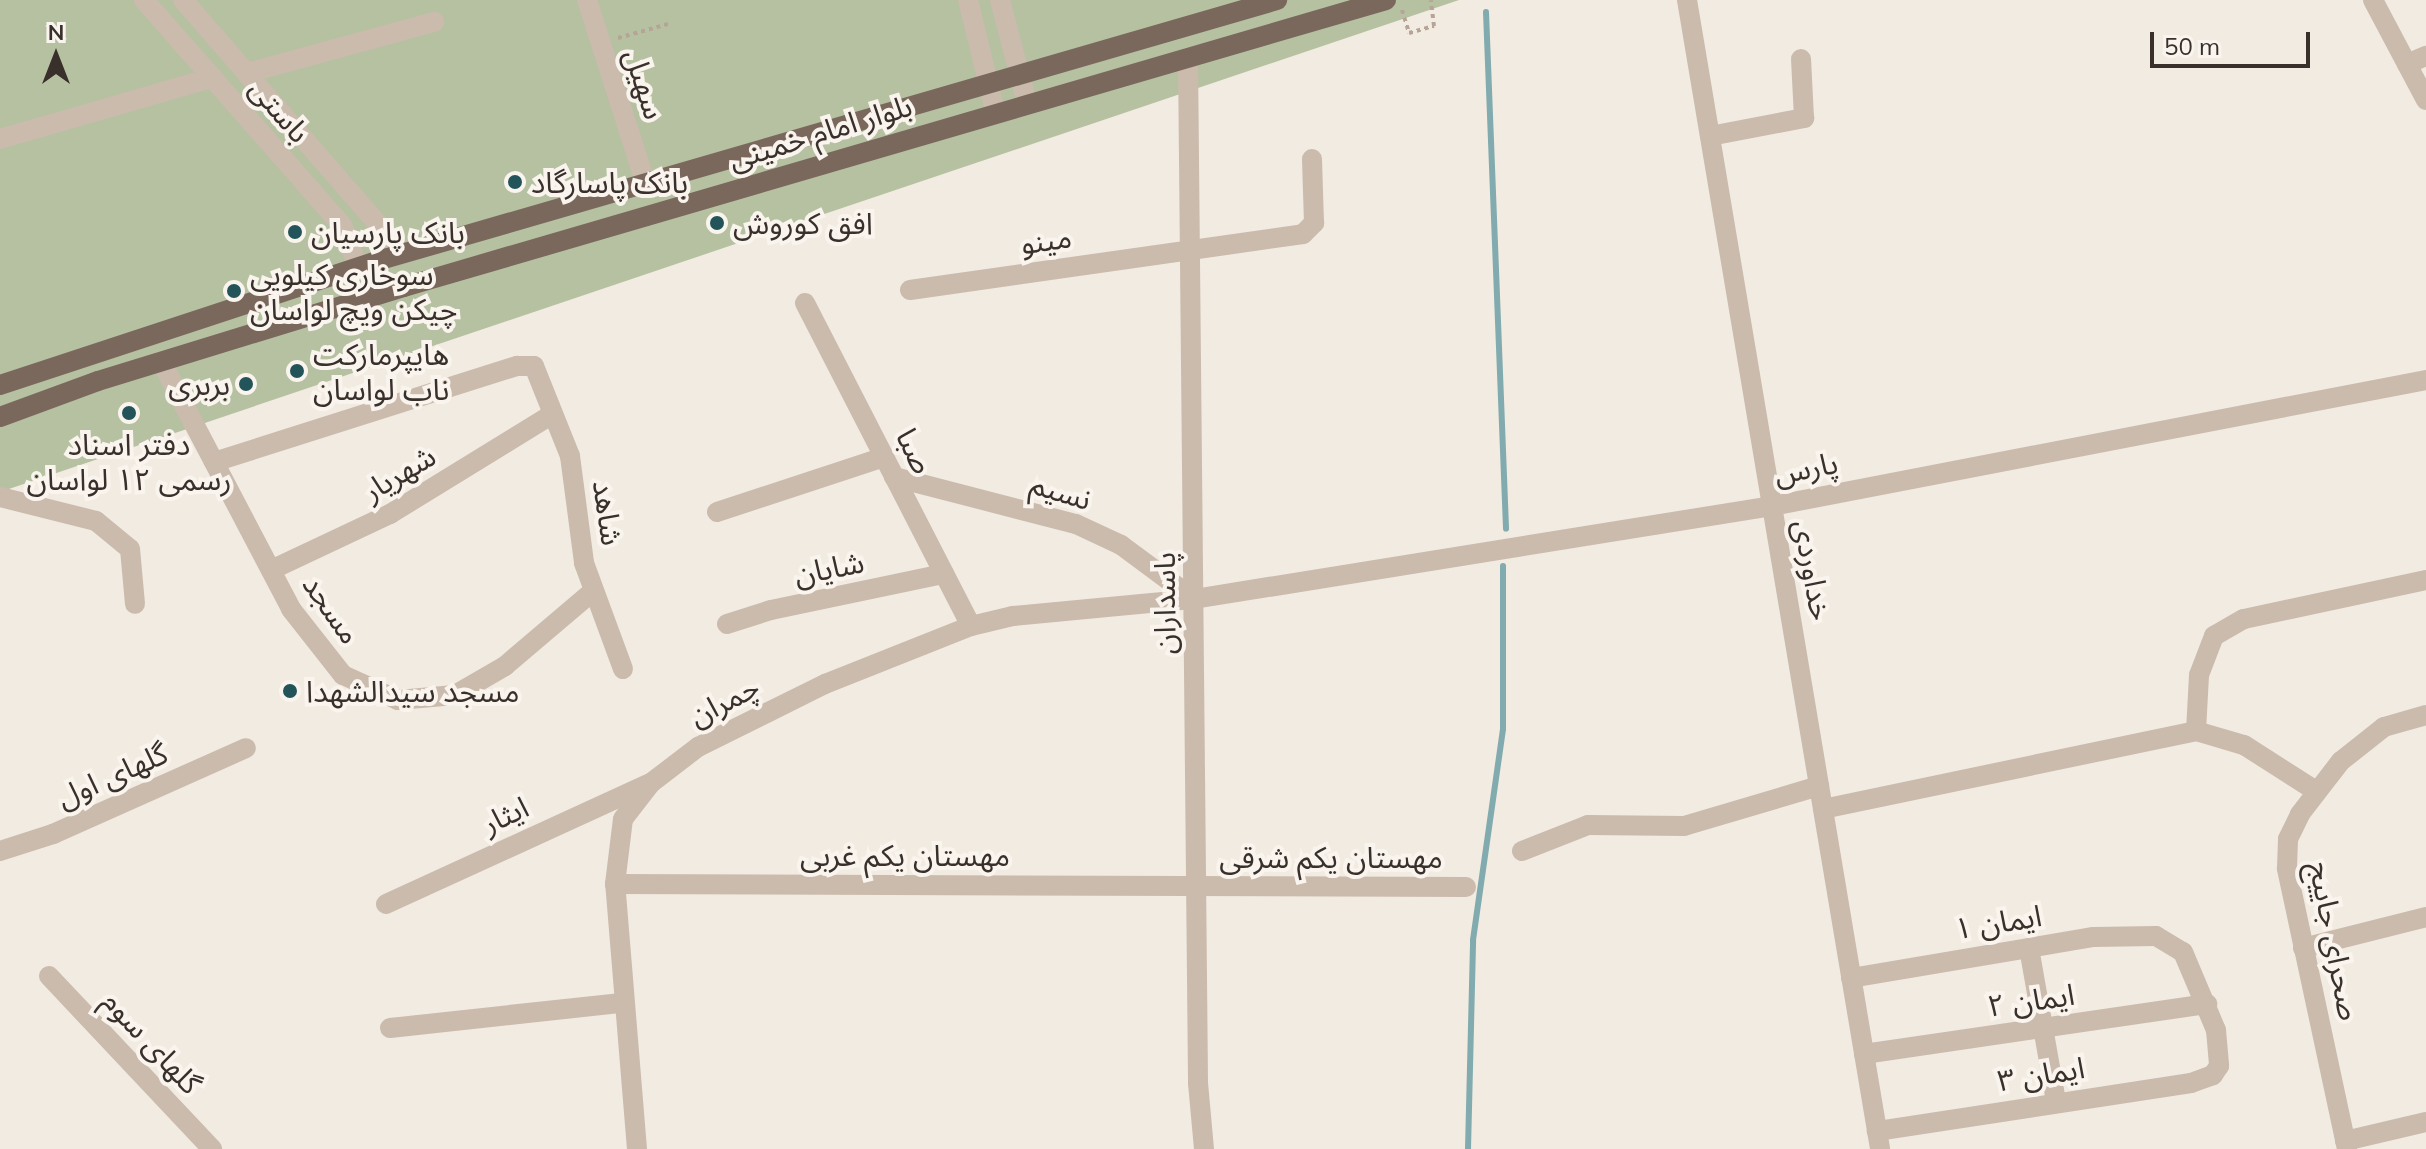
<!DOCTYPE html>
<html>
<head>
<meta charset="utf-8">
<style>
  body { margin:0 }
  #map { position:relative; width:2426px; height:1149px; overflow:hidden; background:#f2ebe1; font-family:Mulish,"Noto Sans Arabic",sans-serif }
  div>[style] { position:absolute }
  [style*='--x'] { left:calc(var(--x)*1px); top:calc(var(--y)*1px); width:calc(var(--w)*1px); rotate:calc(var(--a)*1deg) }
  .green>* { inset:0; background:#b6c1a1 }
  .stream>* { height:6px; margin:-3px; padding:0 3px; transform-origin:3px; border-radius:3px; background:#81abae }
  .path>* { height:4px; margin-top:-2px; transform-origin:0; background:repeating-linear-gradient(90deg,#b6a597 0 4px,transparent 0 8px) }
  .minor>* { height:20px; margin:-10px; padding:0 10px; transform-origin:10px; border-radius:10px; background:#cabbad }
  .major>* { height:20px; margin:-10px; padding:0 10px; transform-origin:10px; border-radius:10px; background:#7a685d }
  .dots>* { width:22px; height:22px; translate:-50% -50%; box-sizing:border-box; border:4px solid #faf4ee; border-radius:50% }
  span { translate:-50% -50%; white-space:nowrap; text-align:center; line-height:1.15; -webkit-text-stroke:8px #faf4ee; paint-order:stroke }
  .street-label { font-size:30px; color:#39302b }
  .poi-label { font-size:30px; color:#39302b }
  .left { translate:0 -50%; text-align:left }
  .right { translate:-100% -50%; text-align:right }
  .north { position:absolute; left:16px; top:16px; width:80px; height:80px; -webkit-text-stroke:6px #faf4ee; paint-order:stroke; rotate:0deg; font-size:22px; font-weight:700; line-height:32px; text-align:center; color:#39302b }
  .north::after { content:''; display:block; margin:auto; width:28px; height:36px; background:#39302b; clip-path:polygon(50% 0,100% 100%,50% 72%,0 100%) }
  .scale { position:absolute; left:2150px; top:32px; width:160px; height:36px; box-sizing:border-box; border:4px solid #39302b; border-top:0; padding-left:10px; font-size:24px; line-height:28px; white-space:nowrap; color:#39302b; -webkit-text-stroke:6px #faf4ee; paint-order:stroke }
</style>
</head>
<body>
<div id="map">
  <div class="green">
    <div style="clip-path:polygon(0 0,1459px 0,0 492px)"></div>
  </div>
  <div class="stream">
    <div style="--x:1486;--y:12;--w:517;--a:87.78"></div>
    <div style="--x:1468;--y:1149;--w:209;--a:-88.6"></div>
    <div style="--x:1473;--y:940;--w:213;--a:-81.9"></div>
    <div style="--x:1503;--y:729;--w:163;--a:-90"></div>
  </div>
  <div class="path">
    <div style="--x:1402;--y:10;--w:24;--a:73"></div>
    <div style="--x:1409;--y:33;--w:26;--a:-16"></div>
    <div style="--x:1434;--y:26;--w:26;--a:-97"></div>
    <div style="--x:618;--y:38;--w:52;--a:-15.6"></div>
  </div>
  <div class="minor">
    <div style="--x:144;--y:0;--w:300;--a:48.7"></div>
    <div style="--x:342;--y:225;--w:45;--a:69.1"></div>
    <div style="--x:183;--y:0;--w:335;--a:49"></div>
    <div style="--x:587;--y:0;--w:194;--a:72.3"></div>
    <div style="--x:968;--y:0;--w:114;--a:76.3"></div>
    <div style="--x:1000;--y:0;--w:106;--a:75.3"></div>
    <div style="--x:1687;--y:0;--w:1165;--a:80.46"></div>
    <div style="--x:2373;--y:0;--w:113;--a:62.1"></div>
    <div style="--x:1188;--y:57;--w:1026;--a:89.44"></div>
    <div style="--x:1198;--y:1083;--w:66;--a:84.8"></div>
    <div style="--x:2407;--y:64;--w:21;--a:-23"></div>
    <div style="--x:247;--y:73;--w:194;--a:-15.3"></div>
    <div style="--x:1710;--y:136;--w:96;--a:-10.8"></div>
    <div style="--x:1804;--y:118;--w:59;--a:-92.9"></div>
    <div style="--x:0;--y:139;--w:221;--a:-16.1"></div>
    <div style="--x:910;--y:290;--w:397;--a:-8.1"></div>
    <div style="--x:1303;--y:234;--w:16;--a:-45"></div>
    <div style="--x:1314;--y:223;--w:64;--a:-91.8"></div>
    <div style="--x:805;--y:303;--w:363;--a:62.8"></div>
    <div style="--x:161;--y:361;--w:280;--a:62.3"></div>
    <div style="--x:291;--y:609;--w:84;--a:51.8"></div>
    <div style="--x:343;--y:675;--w:60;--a:24.4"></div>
    <div style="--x:398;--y:700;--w:57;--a:-5"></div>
    <div style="--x:455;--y:695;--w:58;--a:-30.1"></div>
    <div style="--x:505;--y:666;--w:116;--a:-40.4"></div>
    <div style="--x:214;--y:462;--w:318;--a:-17.6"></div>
    <div style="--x:517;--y:366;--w:17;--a:0"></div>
    <div style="--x:534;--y:366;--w:97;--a:68.2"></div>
    <div style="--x:570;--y:456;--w:108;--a:82.5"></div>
    <div style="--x:584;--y:563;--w:113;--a:69.8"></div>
    <div style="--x:894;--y:477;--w:188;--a:14.5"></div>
    <div style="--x:1076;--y:524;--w:50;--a:25"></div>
    <div style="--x:1121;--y:545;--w:91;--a:36.5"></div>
    <div style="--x:0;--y:497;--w:99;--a:14"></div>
    <div style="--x:96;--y:521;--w:44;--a:39.5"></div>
    <div style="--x:130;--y:549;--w:55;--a:84.8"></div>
    <div style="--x:717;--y:512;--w:176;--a:-18.2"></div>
    <div style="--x:271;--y:570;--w:132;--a:-25.2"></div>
    <div style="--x:390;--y:514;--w:189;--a:-31.6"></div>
    <div style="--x:727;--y:624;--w:46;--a:-17.7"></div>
    <div style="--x:771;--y:610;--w:177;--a:-11.8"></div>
    <div style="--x:2196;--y:731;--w:56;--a:-86.9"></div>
    <div style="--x:2199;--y:675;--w:42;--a:-69"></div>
    <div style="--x:2214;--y:636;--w:34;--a:-30"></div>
    <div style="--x:2244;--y:619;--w:186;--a:-12.1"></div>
    <div style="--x:1823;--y:809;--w:381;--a:-11.8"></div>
    <div style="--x:2196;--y:731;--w:50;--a:16.3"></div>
    <div style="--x:2244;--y:745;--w:85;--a:32.6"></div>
    <div style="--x:0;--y:851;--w:56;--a:-17.8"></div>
    <div style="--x:53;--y:834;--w:211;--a:-24"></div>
    <div style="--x:1522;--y:851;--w:71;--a:-21.5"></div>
    <div style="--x:1588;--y:825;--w:96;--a:0.6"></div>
    <div style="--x:1684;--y:826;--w:141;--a:-16.5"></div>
    <div style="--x:615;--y:884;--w:851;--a:0.2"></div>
    <div style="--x:386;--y:904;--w:288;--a:-24.6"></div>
    <div style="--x:2029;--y:948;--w:155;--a:80"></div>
    <div style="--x:2303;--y:948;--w:127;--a:-14.1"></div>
    <div style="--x:49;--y:976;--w:238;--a:46.7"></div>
    <div style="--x:1851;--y:978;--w:246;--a:-9.6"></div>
    <div style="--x:2094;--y:937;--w:62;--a:-0.9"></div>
    <div style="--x:2156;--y:936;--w:31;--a:31"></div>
    <div style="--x:2183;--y:952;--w:85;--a:67.1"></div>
    <div style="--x:2216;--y:1030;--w:36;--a:85"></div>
    <div style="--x:2219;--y:1066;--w:11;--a:124"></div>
    <div style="--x:2213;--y:1075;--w:23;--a:160"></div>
    <div style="--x:2191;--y:1083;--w:318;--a:171.3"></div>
    <div style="--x:390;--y:1028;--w:233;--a:-6.2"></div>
    <div style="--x:1864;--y:1054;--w:347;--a:-8.3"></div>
    <div style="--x:2345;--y:1141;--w:83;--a:-13.2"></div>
    <div style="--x:637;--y:1149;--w:266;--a:-94.7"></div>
    <div style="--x:615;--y:884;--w:65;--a:-83"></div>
    <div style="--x:623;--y:819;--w:46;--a:-52.1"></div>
    <div style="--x:651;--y:783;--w:59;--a:-37.5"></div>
    <div style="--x:698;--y:747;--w:142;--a:-26.4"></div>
    <div style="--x:825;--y:684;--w:157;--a:-21.7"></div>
    <div style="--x:971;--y:626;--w:43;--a:-13.4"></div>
    <div style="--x:1013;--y:616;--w:182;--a:-5.4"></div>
    <div style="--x:1194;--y:599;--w:585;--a:-9.14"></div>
    <div style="--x:1772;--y:506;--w:666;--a:-10.91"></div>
    <div style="--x:2347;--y:1149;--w:287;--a:-102.1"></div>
    <div style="--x:2287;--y:868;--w:29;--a:-88"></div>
    <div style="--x:2288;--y:839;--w:28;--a:-64"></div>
    <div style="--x:2300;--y:814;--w:67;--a:-52.3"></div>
    <div style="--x:2341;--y:761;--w:55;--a:-38.3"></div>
    <div style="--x:2384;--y:727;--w:44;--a:-15.9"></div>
  </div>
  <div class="major">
    <div style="--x:0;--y:385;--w:404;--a:-18.2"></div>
    <div style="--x:384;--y:259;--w:930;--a:-16.17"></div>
    <div style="--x:0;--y:417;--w:104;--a:-20.2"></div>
    <div style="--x:98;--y:381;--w:320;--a:-17.1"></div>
    <div style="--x:404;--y:287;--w:1023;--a:-16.29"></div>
  </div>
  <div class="dots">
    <div style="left:515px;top:182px;background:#235459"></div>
    <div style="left:717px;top:223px;background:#235459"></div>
    <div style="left:295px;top:232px;background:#235459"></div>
    <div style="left:234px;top:291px;background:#235459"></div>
    <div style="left:297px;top:371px;background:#235459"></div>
    <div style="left:246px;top:384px;background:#235459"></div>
    <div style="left:129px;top:413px;background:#235459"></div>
    <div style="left:290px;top:691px;background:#235459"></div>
  </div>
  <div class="street-label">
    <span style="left:645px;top:84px;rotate:72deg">سهیل</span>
    <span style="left:280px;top:110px;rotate:49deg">باستی</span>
    <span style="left:820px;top:132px;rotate:-17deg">بلوار امام خمینی</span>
    <span style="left:1046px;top:240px;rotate:-8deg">مینو</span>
    <span style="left:915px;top:451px;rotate:63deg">صبا</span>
    <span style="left:1806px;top:468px;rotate:-11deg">پارس</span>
    <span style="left:399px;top:473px;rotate:-31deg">شهریار</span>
    <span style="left:1061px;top:491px;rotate:17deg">نسیم</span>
    <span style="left:608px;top:513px;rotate:82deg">شاهد</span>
    <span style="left:829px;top:568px;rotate:-11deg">شایان</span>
    <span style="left:1813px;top:570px;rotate:80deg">خداوردی</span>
    <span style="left:1164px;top:603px;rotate:-90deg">پاسداران</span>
    <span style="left:332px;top:609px;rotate:55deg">مسجد</span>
    <span style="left:724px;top:701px;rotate:-27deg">چمران</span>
    <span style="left:112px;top:775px;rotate:-24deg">گلهای اول</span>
    <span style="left:505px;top:815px;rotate:-25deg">ایثار</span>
    <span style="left:905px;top:855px">مهستان یکم غربی</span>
    <span style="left:1331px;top:857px">مهستان یکم شرقی</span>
    <span style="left:1998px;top:922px;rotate:-9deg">ایمان ۱</span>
    <span style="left:2335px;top:941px;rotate:79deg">صحرای جاییج</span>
    <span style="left:2031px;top:1000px;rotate:-8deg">ایمان ۲</span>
    <span style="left:152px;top:1042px;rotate:47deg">گلهای سوم</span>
    <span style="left:2041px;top:1074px;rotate:-9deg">ایمان ۳</span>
  </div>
  <div class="poi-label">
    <span class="left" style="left:531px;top:182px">بانک پاسارگاد</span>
    <span class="left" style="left:733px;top:223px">افق کوروش</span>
    <span class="left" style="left:311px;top:232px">بانک پارسیان</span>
    <span class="left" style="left:250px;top:291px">سوخاری کیلویی<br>چیکن ویچ لواسان</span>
    <span class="left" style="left:313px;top:371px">هایپرمارکت<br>ناب لواسان</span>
    <span class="right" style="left:230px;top:384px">بربری</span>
    <span style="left:129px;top:461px">دفتر اسناد<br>رسمی ۱۲ لواسان</span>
    <span class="left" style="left:306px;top:691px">مسجد سیدالشهدا</span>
  </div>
  <div class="north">N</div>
  <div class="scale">50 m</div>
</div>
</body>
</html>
